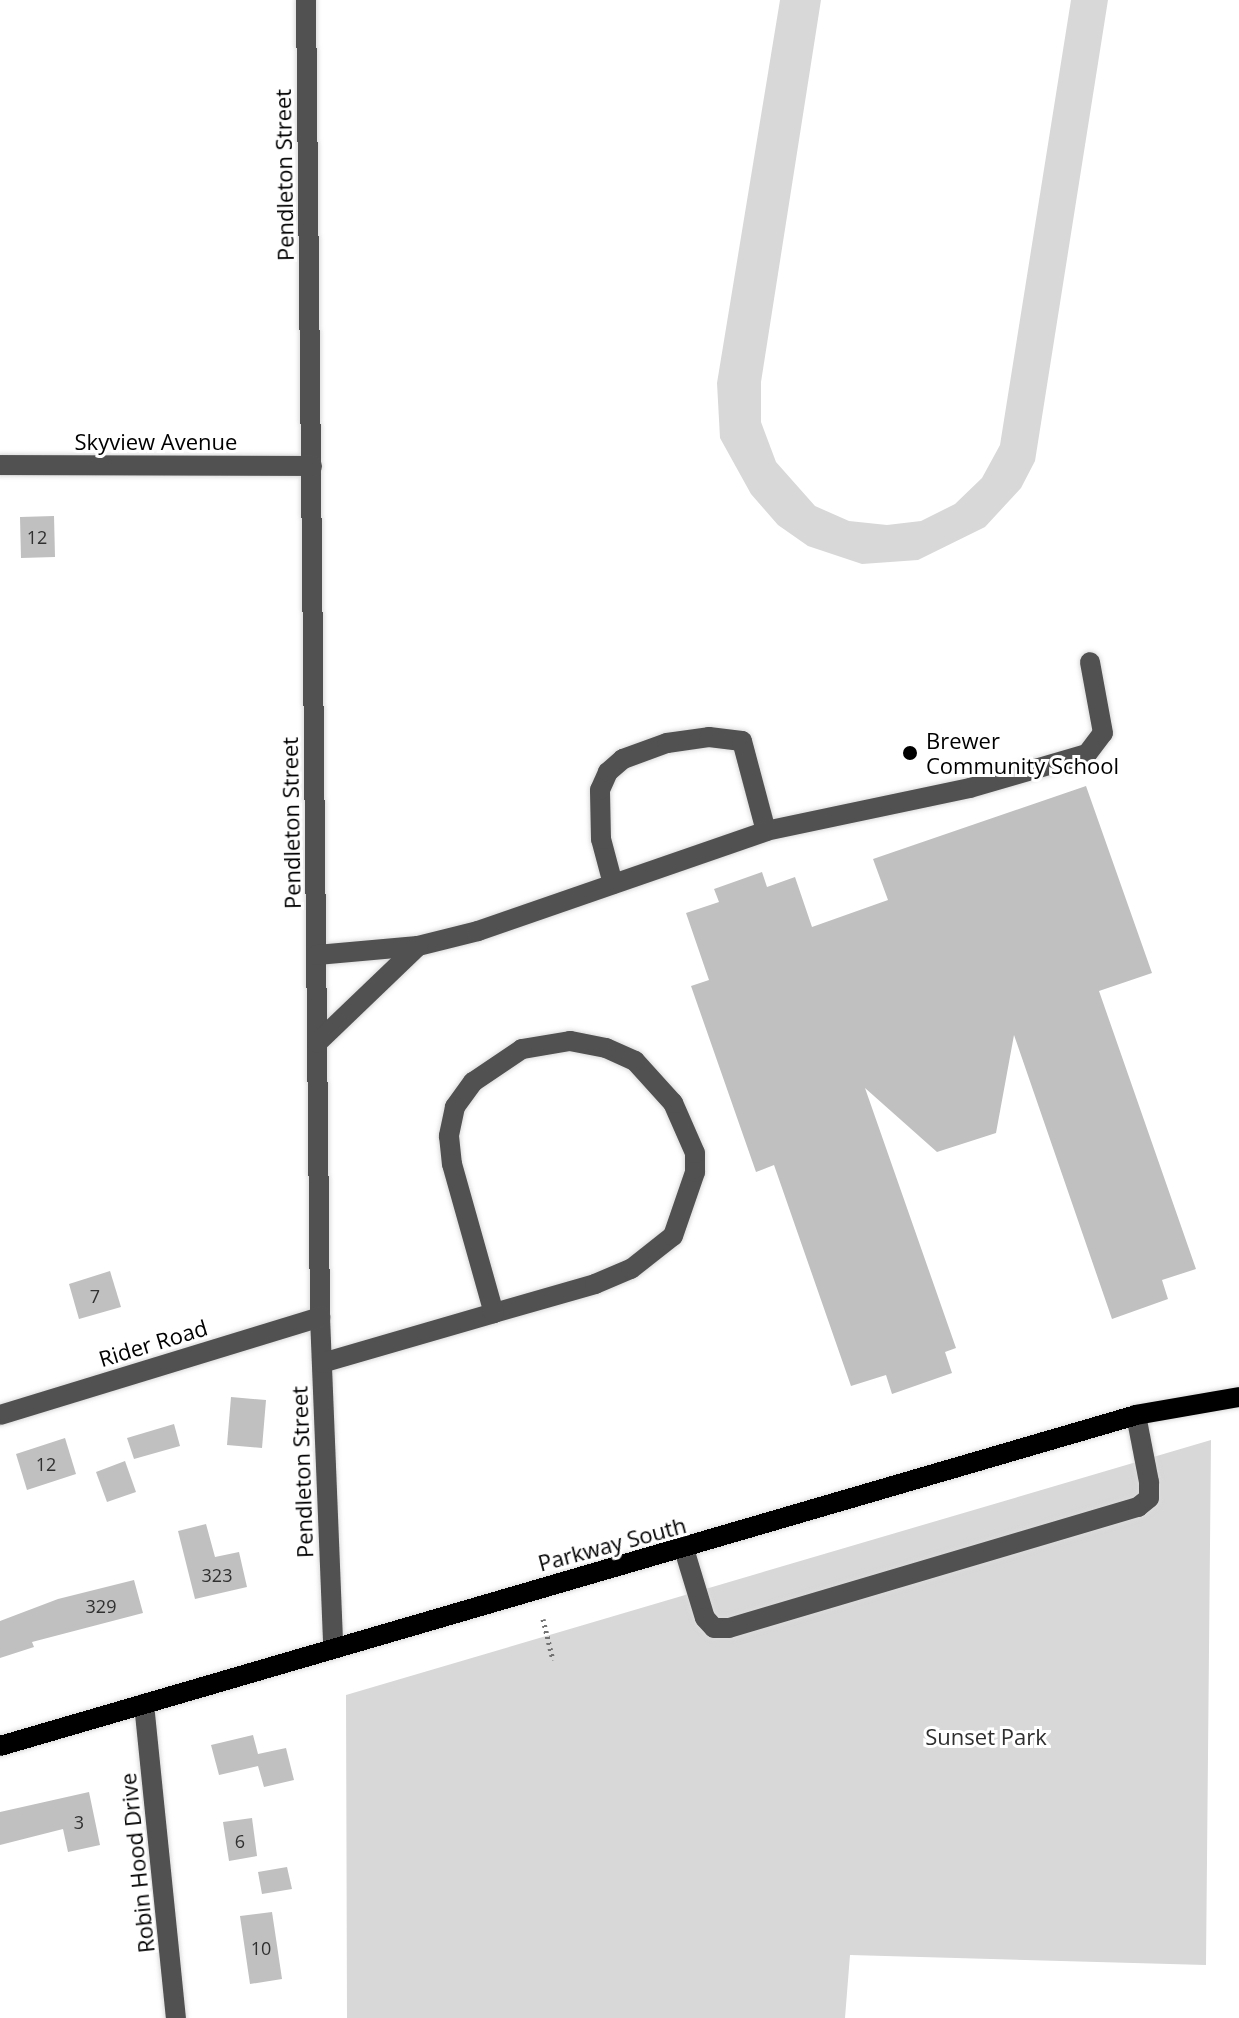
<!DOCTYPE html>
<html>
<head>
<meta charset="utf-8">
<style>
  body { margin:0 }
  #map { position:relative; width:1239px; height:2018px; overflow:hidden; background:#fff; font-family:"Open Sans",sans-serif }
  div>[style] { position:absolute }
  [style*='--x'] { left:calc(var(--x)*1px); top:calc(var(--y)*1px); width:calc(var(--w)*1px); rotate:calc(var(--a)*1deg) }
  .green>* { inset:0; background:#d8d8d8 }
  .building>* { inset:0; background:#c0c0c0 }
  .path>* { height:5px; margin-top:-2.5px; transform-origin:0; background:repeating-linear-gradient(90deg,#737373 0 2px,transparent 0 6px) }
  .roads { filter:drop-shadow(0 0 2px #dbdbdb) drop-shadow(0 0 2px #dbdbdb) }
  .minor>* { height:20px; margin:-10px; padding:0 10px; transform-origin:10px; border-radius:10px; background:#515151 }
  .major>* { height:20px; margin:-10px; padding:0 10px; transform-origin:10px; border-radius:10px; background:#000 }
  .dots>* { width:22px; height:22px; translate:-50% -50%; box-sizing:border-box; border:4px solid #fff; border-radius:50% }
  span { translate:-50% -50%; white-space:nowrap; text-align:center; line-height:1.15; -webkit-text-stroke:6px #fff; paint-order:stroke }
  .number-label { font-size:18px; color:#303030 }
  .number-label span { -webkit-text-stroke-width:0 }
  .street-label { font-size:22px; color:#000 }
  .poi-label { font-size:22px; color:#000 }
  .left { translate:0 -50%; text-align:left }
  .park-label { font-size:22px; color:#2f2f2f }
</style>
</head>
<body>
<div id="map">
  <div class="green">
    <div style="clip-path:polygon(780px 0,821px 0,761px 382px,761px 422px,776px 462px,815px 506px,849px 521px,887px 525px,921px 521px,955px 504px,982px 478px,1000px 445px,1071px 0,1108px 0,1035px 461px,1021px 488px,985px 527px,918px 560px,862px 564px,808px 546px,778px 525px,751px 494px,720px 438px,717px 383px)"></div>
    <div style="clip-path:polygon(1211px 1440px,1206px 1965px,850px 1955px,845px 2018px,347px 2018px,346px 1695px)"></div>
  </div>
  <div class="building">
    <div style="clip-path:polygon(54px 516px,55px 557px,21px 558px,20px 517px)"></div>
    <div style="clip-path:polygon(1086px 786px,1152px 973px,1099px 991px,1196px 1269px,1162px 1280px,1168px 1299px,1112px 1319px,1014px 1035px,996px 1133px,937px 1152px,865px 1088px,956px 1348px,945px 1352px,952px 1373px,892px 1394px,886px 1375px,851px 1386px,774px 1165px,756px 1172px,691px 986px,709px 980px,686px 913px,719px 902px,714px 889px,762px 872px,767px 887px,795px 877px,812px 927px,888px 900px,873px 859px)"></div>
    <div style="clip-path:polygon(110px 1271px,121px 1307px,79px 1319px,69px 1284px)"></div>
    <div style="clip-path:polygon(231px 1397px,266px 1400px,262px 1448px,227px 1445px)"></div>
    <div style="clip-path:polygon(174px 1424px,180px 1446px,134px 1459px,127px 1438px)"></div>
    <div style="clip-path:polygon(65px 1438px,76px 1474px,27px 1490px,16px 1454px)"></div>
    <div style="clip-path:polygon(125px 1461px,136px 1492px,107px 1502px,96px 1472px)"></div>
    <div style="clip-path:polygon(206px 1524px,215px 1557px,239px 1552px,247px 1587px,195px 1599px,178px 1531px)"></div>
    <div style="clip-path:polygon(134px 1580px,143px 1613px,32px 1642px,34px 1647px,0 1658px,0 1621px,58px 1599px)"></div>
    <div style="clip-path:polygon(253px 1735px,258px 1754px,286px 1748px,294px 1780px,264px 1787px,258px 1766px,219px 1775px,211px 1745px)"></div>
    <div style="clip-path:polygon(89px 1792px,100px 1845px,68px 1852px,63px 1829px,0 1845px,0 1812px)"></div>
    <div style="clip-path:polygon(252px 1818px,257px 1856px,229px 1861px,223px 1822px)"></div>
    <div style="clip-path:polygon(287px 1867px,292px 1889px,262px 1894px,258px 1872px)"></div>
    <div style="clip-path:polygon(272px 1912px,282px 1979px,250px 1984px,240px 1916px)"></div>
  </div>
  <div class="path">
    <div style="--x:543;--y:1619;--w:42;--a:76.3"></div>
  </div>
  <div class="roads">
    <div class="minor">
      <div style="--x:306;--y:0;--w:1317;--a:89.39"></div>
      <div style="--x:320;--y:1317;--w:329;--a:87.7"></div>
      <div style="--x:0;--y:465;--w:312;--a:0.2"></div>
      <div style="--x:613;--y:884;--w:47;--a:-104.9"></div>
      <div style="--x:601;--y:839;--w:49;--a:-91.2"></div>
      <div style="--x:600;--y:790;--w:20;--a:-66"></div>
      <div style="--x:608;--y:772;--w:20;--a:-41"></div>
      <div style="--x:623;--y:759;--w:47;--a:-20"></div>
      <div style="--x:667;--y:743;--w:42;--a:-8.1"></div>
      <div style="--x:709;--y:737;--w:33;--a:7"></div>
      <div style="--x:742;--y:741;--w:93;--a:75.1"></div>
      <div style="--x:317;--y:955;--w:101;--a:-5.1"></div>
      <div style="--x:418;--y:946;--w:62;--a:-14"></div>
      <div style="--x:478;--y:931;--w:305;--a:-19.1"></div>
      <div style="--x:766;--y:831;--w:208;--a:-11.9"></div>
      <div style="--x:970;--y:788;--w:122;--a:-16.2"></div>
      <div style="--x:1087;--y:754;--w:26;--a:-53"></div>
      <div style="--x:1103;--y:733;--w:72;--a:-100.4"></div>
      <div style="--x:317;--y:1043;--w:140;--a:-43.8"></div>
      <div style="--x:322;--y:1363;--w:179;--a:-16.2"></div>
      <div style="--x:494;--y:1313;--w:105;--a:-16"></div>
      <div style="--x:595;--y:1284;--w:39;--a:-23"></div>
      <div style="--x:631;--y:1269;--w:53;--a:-38.2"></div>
      <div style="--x:673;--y:1236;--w:68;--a:-71"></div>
      <div style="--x:695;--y:1172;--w:19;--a:-90"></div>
      <div style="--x:695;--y:1153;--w:55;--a:-113.7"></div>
      <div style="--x:673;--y:1103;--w:57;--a:-132.1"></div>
      <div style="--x:635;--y:1061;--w:32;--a:-156"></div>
      <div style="--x:606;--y:1048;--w:37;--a:-169"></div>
      <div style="--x:570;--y:1041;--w:49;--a:170.5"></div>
      <div style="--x:522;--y:1049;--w:59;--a:146"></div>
      <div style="--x:473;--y:1082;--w:31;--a:126"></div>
      <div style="--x:455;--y:1107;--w:30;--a:102"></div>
      <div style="--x:449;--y:1136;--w:28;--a:84"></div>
      <div style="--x:452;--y:1164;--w:155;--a:74.3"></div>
      <div style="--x:0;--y:1415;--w:335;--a:-17"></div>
      <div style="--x:684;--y:1549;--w:72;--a:73.1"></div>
      <div style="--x:705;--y:1618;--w:13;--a:48"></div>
      <div style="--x:714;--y:1628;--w:15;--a:0"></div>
      <div style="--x:729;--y:1628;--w:427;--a:-16.5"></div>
      <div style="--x:1138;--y:1507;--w:14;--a:-39"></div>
      <div style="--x:1149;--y:1498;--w:16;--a:-90"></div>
      <div style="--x:1149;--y:1482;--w:68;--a:-101"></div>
      <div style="--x:144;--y:1704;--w:316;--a:84.2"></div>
    </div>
    <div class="major">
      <div style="--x:0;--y:1746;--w:1183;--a:-16.24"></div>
      <div style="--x:1136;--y:1415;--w:105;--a:-9.9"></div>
    </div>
  </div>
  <div class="dots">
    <div style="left:910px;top:753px;background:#000"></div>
  </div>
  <div class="number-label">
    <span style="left:37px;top:537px">12</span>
    <span style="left:95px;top:1296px">7</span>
    <span style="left:46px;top:1464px">12</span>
    <span style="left:217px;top:1575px">323</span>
    <span style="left:101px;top:1606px">329</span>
    <span style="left:79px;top:1822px">3</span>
    <span style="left:240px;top:1841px">6</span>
    <span style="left:261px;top:1948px">10</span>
  </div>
  <div class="street-label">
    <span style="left:284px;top:175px;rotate:-91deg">Pendleton Street</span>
    <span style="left:156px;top:442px">Skyview Avenue</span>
    <span style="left:291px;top:823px;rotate:-91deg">Pendleton Street</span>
    <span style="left:153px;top:1343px;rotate:-17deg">Rider Road</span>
    <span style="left:302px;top:1472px;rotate:-92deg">Pendleton Street</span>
    <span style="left:612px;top:1544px;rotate:-15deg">Parkway South</span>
    <span style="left:137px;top:1863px;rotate:-96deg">Robin Hood Drive</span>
  </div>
  <div class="poi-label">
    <span class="left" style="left:926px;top:753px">Brewer<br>Community School</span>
  </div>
  <div class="park-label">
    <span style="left:986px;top:1737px">Sunset Park</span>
  </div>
</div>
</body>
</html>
